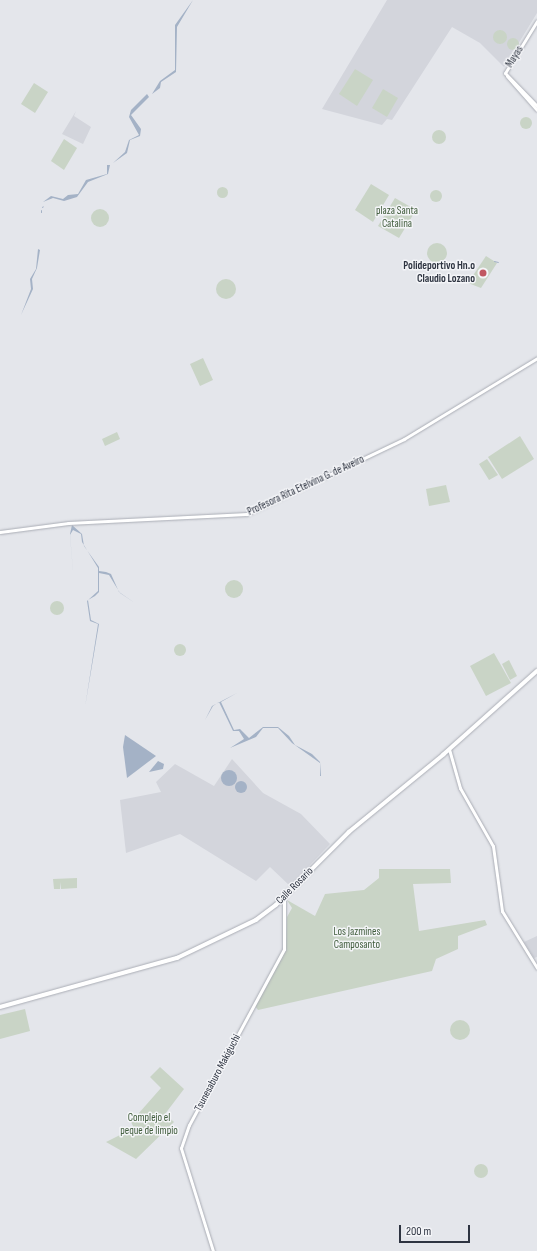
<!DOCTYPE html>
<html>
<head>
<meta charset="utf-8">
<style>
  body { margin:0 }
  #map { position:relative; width:537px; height:1251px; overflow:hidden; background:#e4e6eb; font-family:"Sofia Sans Condensed",sans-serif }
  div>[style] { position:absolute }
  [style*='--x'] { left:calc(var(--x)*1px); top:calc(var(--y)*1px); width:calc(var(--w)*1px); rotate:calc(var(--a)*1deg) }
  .built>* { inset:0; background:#d3d5dc }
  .green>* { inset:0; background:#c9d4c6 }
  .round { border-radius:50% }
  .water>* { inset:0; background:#a4b2c6 }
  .stream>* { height:1px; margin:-0.5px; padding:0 0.5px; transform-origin:0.5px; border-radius:0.5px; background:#a4b2c6 }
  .roads { filter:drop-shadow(0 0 1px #aaadb5) drop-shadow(0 0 1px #aaadb5) }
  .secondary>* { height:3px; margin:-1.5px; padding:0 1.5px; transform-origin:1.5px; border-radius:1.5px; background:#fff }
  .primary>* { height:3.5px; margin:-1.75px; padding:0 1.75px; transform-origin:1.75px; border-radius:1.75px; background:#fff }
  .dots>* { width:11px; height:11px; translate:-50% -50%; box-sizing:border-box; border:2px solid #f4f5f8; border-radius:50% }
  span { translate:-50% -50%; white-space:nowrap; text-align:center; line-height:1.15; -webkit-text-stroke:3px #f4f5f8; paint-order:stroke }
  .street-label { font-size:11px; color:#2e3441 }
  .park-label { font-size:11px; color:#405c3c }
  .poi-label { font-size:11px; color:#2e3441; font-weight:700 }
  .right { translate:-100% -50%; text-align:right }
  .scale { position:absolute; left:399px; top:1225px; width:71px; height:18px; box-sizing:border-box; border:2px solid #2e3441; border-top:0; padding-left:5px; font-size:12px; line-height:14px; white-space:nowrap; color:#2e3441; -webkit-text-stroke:3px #f4f5f8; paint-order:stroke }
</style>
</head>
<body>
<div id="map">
  <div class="built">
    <div style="clip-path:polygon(387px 0,537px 0,537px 13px,504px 67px,480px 43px,452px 27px,392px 120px,387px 119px,382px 125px,322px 109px)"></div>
    <div style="clip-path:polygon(76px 111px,74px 116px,91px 127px,83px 144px,62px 134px)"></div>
    <div style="clip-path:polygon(232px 759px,263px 793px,301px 814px,330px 844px,290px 886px,270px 867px,256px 881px,180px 834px,126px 853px,120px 800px,161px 792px,156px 782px,175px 764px,214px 786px)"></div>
    <div style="clip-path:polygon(537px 936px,537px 957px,534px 958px,524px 942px)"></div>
  </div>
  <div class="green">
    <div class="round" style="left:493px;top:30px;width:14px;height:14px"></div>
    <div class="round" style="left:507px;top:38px;width:12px;height:12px"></div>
    <div style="clip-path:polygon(355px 69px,373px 80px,357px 106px,339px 94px)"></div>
    <div style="clip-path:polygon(34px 83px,48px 92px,35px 113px,21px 104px)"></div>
    <div style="clip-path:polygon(383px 89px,398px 98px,387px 117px,372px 108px)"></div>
    <div class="round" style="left:520px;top:117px;width:12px;height:12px"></div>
    <div class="round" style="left:432px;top:130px;width:14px;height:14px"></div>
    <div style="clip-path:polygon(64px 139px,77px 148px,64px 170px,51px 161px)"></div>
    <div style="clip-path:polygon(371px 184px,389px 195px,373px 222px,355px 210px)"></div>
    <div class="round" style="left:216.5px;top:186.5px;width:11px;height:11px"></div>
    <div class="round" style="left:430px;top:190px;width:12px;height:12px"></div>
    <div style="clip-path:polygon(395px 198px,416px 210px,399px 238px,378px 226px)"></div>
    <div class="round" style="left:91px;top:209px;width:18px;height:18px"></div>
    <div class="round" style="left:427px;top:243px;width:20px;height:20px"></div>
    <div style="clip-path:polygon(486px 256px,497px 263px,481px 288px,468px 283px)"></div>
    <div class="round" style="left:216px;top:279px;width:20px;height:20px"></div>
    <div style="clip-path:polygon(203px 358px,213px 380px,200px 386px,190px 364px)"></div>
    <div style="clip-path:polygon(117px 432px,120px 439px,105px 446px,102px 439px)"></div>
    <div style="clip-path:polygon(520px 436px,534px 459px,502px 479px,488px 457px)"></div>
    <div style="clip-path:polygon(487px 459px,498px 475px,489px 480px,479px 464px)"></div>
    <div style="clip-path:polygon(446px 485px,450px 502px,429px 506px,426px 489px)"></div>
    <div class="round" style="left:225px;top:580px;width:18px;height:18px"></div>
    <div class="round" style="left:50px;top:601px;width:14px;height:14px"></div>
    <div class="round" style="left:174px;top:644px;width:12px;height:12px"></div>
    <div style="clip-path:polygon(494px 653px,511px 683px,486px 696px,470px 666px)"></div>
    <div style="clip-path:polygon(509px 660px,517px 676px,510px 680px,502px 664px)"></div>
    <div style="clip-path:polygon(379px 869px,450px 869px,451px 883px,413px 884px,419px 931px,485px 920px,487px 925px,458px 936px,458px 949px,436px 959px,432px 971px,258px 1010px,255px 1006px,286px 950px,287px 917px,292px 908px,287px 900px,315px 916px,325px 894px,364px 890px,379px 878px)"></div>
    <div style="clip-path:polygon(77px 878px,77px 888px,61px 889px,60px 882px,60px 889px,54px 889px,53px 879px)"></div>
    <div style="clip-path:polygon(25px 1009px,30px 1031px,0 1039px,0 1015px)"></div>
    <div class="round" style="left:450px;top:1020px;width:20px;height:20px"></div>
    <div style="clip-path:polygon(160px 1067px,184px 1089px,165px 1114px,174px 1122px,136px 1159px,106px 1142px,134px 1128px,131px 1122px,161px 1088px,150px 1077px)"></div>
    <div class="round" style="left:474px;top:1164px;width:14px;height:14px"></div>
  </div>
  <div class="water">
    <div style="clip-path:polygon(193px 0,177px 27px,176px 72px,161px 82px,160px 88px,152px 94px,160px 81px,175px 70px,175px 25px)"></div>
    <div style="clip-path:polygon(147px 94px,149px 97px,131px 115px,141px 129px,140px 136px,130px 140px,127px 153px,113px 163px,125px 152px,129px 140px,139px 135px,129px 117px,131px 110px)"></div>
    <div style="clip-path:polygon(107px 165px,110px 165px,108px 174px,88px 182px,77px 197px,64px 201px,53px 198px,43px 202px,51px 196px,63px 199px,68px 195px,78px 194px,86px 180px,107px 174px)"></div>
    <div style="clip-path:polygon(38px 249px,40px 250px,37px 268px,32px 279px,33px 289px,21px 315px,31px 289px,30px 279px,36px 269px)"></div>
    <div style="clip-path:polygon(72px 525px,82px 534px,84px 546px,99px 567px,99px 571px,106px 572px,111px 574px,119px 592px,135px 603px,120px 593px,109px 575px,99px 573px,99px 592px,95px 596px,88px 600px,91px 620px,99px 624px,85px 707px,98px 624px,90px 621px,87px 601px,98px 591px,98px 568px,82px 542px,81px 534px,73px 530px,70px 535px,75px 596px,70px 534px)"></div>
    <div style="clip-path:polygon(237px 693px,221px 702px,234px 730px,240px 729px,249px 738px,263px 727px,278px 727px,289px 736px,295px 745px,312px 754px,320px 762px,321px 776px,329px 776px,320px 776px,320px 763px,292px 743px,278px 728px,263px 728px,256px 737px,230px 748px,244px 739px,239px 731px,233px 731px,219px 702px,213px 706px,205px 720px,212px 706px)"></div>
    <div style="clip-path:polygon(125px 735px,156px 756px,127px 778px,123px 747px)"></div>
    <div style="clip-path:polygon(158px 761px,164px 764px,163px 769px,149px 772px)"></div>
    <div class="round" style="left:221px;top:770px;width:16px;height:16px"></div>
    <div class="round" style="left:235px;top:781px;width:12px;height:12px"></div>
  </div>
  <div class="stream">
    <div style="--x:42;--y:207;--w:1;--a:-45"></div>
    <div style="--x:41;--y:212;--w:2;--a:-90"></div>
    <div style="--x:494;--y:261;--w:4;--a:14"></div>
  </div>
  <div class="roads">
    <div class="secondary">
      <div style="--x:537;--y:21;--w:61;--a:121.6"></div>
      <div style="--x:505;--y:73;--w:46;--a:45.9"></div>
      <div style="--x:507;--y:76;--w:45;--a:48.6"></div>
      <div style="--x:0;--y:532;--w:69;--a:-7.5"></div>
      <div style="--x:68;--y:523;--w:179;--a:-2.9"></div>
      <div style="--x:247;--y:514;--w:174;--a:-25.5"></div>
      <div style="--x:404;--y:439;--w:156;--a:-31.3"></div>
      <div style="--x:449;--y:749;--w:41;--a:74.2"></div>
      <div style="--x:460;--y:788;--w:67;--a:60.4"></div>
      <div style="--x:493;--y:846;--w:66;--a:82.1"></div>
      <div style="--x:502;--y:911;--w:67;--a:58.4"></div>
      <div style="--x:213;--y:1251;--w:108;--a:-107.3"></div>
      <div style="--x:181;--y:1148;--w:24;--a:-71"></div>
      <div style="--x:189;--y:1125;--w:200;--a:-61.6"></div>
      <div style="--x:284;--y:949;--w:51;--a:-90"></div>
    </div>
    <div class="primary">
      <div style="--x:0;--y:1007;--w:184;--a:-15.5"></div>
      <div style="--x:177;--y:958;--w:88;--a:-25.7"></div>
      <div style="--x:256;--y:920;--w:25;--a:-37"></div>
      <div style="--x:276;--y:905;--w:103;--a:-45"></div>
      <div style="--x:349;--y:832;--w:122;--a:-39.3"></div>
      <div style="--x:443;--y:755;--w:126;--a:-41.8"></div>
    </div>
  </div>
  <div class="dots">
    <div style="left:483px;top:273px;background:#c15862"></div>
  </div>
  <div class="street-label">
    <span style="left:515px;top:57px;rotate:-58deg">Mayas</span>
    <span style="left:306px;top:486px;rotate:-25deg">Profesora Rita Etelvina G. de Aveiro</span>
    <span style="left:295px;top:886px;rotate:-45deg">Calle Rosario</span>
    <span style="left:218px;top:1073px;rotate:-62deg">Tsunesaburo Makiguchi</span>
  </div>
  <div class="park-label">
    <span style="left:397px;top:218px">plaza Santa<br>Catalina</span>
    <span style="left:357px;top:939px">Los Jazmines<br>Camposanto</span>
    <span style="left:149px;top:1125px">Complejo el<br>peque de limpio</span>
  </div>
  <div class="poi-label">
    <span class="right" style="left:475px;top:273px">Polideportivo Hn.o<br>Claudio Lozano</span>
  </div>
  <div class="scale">200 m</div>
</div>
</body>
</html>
